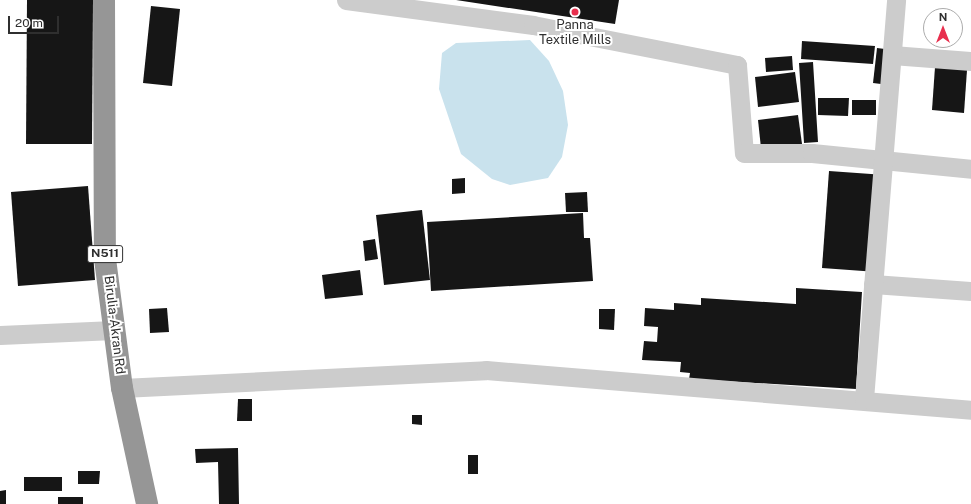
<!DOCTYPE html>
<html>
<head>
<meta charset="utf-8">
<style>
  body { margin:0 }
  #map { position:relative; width:971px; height:504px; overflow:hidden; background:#fff; font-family:"Public Sans",sans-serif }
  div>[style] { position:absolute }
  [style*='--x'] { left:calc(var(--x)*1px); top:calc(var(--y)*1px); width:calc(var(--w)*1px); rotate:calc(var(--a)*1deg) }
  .water>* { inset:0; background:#c9e2ed }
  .building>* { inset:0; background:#161616 }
  .street>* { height:19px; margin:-9.5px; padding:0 9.5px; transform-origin:9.5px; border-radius:9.5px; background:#ccc }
  .highway>* { height:22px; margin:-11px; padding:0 11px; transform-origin:11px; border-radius:11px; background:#969696 }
  .dots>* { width:11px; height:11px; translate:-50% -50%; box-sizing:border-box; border:2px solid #fff; border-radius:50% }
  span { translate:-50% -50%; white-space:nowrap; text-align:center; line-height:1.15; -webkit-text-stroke:4px #fff; paint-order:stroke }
  .shield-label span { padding:1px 3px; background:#fff; border:1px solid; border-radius:3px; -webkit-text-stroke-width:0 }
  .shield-label { font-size:12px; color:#2f2f2f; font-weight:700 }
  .poi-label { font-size:13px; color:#2f2f2f }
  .street-label { font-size:13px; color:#2f2f2f }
  .north { position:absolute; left:923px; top:8px; width:40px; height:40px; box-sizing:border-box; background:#fff; border:1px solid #acacac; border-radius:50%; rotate:0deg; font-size:11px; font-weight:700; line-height:16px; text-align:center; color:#2f2f2f }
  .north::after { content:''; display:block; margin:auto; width:14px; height:18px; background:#e82f4e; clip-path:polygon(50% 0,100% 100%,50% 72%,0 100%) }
  .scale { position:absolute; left:8px; top:16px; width:51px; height:18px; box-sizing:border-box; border:2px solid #2f2f2f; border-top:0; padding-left:5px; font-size:12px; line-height:14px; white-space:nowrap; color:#2f2f2f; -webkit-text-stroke:3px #fff; paint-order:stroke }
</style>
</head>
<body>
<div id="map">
  <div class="water">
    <div style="clip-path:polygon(530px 40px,549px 61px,563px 91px,568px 125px,562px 157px,548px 178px,510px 185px,492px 179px,461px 154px,439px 89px,442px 53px,456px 43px)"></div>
  </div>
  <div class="building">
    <div style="clip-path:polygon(27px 0,93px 0,92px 144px,26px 144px)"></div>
    <div style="clip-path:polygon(456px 0,619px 0,615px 24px)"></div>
    <div style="clip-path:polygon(151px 6px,180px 9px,172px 86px,143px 83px)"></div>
    <div style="clip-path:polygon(802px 41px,875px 46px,873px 64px,801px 59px)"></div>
    <div style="clip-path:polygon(877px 48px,885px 49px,881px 84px,873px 83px)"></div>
    <div style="clip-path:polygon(792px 56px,793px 70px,766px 72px,765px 58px)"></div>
    <div style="clip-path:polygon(813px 62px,818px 142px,804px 143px,799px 63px)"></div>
    <div style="clip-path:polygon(935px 67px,967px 70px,964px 113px,932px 110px)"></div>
    <div style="clip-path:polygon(795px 72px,799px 102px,758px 107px,755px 77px)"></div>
    <div style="clip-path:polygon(818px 98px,849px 98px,848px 116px,818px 115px)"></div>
    <div style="clip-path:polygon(852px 100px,876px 100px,876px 115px,852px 115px)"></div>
    <div style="clip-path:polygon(798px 115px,802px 144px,761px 148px,758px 120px)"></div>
    <div style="clip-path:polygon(829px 171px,885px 175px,877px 272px,822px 268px)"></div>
    <div style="clip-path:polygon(465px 178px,465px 193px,452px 194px,452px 179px)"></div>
    <div style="clip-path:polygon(88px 186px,95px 280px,18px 286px,11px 192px)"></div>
    <div style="clip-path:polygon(587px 192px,588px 212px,566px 212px,565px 193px)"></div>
    <div style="clip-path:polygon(422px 210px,430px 280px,384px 285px,376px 215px)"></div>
    <div style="clip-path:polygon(583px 213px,584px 238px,590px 238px,593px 281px,431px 291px,427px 222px)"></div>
    <div style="clip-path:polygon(375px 239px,378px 259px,365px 261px,363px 241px)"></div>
    <div style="clip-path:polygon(360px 270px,363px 295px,325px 299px,322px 275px)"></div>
    <div style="clip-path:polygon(796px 288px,862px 292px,856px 389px,689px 379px,690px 373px,680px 372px,681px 362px,642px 360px,644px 341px,657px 342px,658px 327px,644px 326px,645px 308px,674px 310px,674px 303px,701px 305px,701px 298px,796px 304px)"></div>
    <div style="clip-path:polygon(167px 308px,169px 332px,150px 333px,149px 309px)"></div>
    <div style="clip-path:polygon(599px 309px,615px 309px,614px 330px,599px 329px)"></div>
    <div style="clip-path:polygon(238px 399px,252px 399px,252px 421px,237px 421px)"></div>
    <div style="clip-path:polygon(412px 415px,422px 415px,422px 425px,412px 424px)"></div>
    <div style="clip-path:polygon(238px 448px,239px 504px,219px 504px,218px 462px,196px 463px,195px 449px)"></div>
    <div style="clip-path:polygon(468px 455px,478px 455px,478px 474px,468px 474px)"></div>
    <div style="clip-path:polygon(78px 471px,100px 471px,99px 484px,78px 484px)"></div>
    <div style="clip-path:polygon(24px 477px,62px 477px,62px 491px,24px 491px)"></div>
    <div style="clip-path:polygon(6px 490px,6px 504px,0 504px,0 491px)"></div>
    <div style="clip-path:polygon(58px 497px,83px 497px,83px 504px,58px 504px)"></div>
  </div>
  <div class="street">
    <div style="--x:346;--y:0;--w:189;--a:7.6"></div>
    <div style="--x:533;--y:25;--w:208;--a:11.1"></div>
    <div style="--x:737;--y:65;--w:88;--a:85.5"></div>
    <div style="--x:744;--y:153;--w:68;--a:0"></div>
    <div style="--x:812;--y:153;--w:160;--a:5.7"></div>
    <div style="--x:892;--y:55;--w:79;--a:4.3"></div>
    <div style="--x:873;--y:284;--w:98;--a:4.1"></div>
    <div style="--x:0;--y:335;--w:114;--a:-2.5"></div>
    <div style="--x:122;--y:388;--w:364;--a:-2.8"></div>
    <div style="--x:486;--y:370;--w:487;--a:4.7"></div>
    <div style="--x:864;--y:399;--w:400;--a:-85.4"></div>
  </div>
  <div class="highway">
    <div style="--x:104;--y:0;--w:259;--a:89.8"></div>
    <div style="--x:105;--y:259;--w:130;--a:82.5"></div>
    <div style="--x:122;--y:388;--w:119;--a:77.8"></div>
  </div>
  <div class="dots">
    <div style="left:575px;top:12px;background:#e82f4e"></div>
  </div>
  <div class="shield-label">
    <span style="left:105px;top:254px">N511</span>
  </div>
  <div class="poi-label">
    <span style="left:575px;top:33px">Panna<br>Textile Mills</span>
  </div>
  <div class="street-label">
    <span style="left:114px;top:325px;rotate:83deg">Birulia-Akran Rd</span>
  </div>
  <div class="north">N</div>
  <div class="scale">20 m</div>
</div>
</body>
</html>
